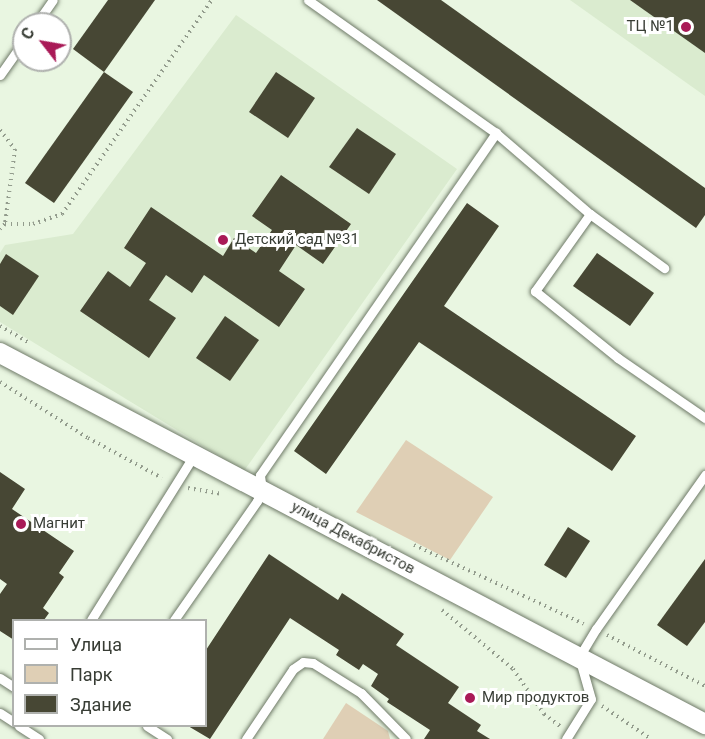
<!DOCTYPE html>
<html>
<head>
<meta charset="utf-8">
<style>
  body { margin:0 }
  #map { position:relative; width:705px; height:739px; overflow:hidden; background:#e9f6e1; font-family:Roboto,sans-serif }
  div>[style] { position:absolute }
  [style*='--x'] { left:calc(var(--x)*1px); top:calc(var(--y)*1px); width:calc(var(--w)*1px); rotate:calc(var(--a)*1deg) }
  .built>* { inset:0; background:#daebcf }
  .green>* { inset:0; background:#dfcfb5 }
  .building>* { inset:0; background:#474734 }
  .path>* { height:4px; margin-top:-2px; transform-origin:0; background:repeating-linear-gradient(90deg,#939c8d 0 1.5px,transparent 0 6px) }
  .roads { filter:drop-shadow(0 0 2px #6f7a68) drop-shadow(0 0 2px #6f7a68) }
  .service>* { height:9px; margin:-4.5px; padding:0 4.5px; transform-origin:4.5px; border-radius:4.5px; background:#fff }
  .minor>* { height:20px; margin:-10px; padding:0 10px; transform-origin:10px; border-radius:10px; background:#fff }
  .dots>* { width:16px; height:16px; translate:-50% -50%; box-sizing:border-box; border:3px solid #fff; border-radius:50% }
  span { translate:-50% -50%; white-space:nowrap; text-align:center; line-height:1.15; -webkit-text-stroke:6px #fff; paint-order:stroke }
  .poi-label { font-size:15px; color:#383d35 }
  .right { translate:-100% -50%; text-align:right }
  .left { translate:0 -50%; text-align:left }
  .street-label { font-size:15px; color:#383d35 }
  .legend { position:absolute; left:12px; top:619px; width:195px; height:108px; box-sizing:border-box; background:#fff; border:2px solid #afb1ae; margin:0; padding:8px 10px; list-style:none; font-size:18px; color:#383d35 }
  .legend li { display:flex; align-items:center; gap:12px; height:30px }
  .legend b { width:30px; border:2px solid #afb1ae }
  .north { position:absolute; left:12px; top:12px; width:60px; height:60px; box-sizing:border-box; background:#fff; border:2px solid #afb1ae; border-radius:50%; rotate:301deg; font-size:16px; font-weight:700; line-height:24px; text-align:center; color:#383d35 }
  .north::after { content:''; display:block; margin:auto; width:21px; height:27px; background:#a91a57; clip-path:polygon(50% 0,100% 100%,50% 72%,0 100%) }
</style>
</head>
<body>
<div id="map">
  <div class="built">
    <div style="clip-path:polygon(570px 0,705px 0,705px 96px)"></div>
    <div style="clip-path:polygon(236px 15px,457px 169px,244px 471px,0 322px,0 253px,5px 245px,73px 234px)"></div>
  </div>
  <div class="green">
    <div style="clip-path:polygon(406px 440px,493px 497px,450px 560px,356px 512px)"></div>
    <div style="clip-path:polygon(346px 703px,388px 731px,390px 739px,323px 739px)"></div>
  </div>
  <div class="building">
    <div style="clip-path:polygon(108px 0,155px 0,104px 72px,73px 49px)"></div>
    <div style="clip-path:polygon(377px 0,441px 0,705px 188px,705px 215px,696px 228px)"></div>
    <div style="clip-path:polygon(630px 0,705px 0,705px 53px)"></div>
    <div style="clip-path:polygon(104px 72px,133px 92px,54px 203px,25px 183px)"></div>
    <div style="clip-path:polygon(276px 72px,315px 98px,288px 138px,249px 112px)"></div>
    <div style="clip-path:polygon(357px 128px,396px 154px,369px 194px,329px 167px)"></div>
    <div style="clip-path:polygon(281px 175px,351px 224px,323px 264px,296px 245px,279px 271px,305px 289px,279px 327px,204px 275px,192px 293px,166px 275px,149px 300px,176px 318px,149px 358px,80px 311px,108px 271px,130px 287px,146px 263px,124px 248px,151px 207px,223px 256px,234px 238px,256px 253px,272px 230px,252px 216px)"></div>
    <div style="clip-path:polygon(467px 203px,499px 226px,444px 306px,636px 436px,612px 471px,419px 342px,326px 474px,294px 451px)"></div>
    <div style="clip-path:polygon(597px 253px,654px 293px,630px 326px,573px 286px)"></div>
    <div style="clip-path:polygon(6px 254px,39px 276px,13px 315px,0 306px,0 264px)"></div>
    <div style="clip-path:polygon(225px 316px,259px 340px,230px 381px,196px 358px)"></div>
    <div style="clip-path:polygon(0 472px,25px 489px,12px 509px,74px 551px,59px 573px,64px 577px,43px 608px,49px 613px,44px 620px,14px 620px,14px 640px,0 631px,0 594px,7px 584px,0 579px)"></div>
    <div style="clip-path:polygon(568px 527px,590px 541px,566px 578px,544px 565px)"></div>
    <div style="clip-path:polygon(269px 554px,338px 600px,342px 593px,404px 634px,396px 645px,459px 687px,448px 703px,481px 725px,477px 731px,490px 739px,424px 739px,430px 730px,387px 702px,389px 699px,371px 686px,378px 674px,363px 664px,359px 670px,336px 655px,339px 650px,290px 618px,210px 739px,188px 726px,206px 726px,206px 650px)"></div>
    <div style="clip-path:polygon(705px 559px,705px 622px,687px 646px,657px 625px)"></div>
  </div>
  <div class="path">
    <div style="--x:0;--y:130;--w:24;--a:52"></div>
    <div style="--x:15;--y:149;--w:76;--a:97.6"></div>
    <div style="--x:5;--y:224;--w:7;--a:135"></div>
    <div style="--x:5;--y:224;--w:28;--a:0"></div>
    <div style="--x:33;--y:224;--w:31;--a:-19"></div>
    <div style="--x:62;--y:214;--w:261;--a:-55"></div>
    <div style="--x:0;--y:326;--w:32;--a:30"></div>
    <div style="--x:0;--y:382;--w:104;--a:32.5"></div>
    <div style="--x:88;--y:438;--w:84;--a:28.4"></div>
    <div style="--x:188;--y:488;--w:35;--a:10"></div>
    <div style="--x:414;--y:545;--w:187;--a:24.9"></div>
    <div style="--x:442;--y:610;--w:92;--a:39.7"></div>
    <div style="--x:513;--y:669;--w:55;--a:55.4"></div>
    <div style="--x:544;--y:714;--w:20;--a:37"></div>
    <div style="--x:607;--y:635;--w:110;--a:27.5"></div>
    <div style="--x:602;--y:706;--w:59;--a:34"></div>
  </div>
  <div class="roads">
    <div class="service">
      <div style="--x:308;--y:0;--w:230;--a:35.3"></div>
      <div style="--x:496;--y:133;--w:124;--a:40.8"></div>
      <div style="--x:590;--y:214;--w:92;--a:36.1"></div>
      <div style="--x:36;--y:24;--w:29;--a:-55"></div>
      <div style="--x:0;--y:75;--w:42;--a:-54.8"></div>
      <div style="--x:590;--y:214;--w:95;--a:125.5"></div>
      <div style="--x:535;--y:291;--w:107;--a:38.9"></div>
      <div style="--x:618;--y:358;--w:106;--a:34.6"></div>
      <div style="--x:91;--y:620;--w:195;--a:-58"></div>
      <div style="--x:174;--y:620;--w:145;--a:-55.1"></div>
      <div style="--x:257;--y:501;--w:12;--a:-66"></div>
      <div style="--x:262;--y:490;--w:15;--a:-98"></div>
      <div style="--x:260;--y:475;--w:416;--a:-55.4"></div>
      <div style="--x:0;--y:678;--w:17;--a:33"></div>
      <div style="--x:0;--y:713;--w:17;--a:33"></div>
      <div style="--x:19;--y:726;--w:24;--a:33"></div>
      <div style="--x:147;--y:726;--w:24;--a:33"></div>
      <div style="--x:246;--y:739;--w:84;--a:-56.1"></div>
      <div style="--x:293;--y:669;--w:12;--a:-35"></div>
      <div style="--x:303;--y:662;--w:10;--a:6"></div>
      <div style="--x:313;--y:663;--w:57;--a:32"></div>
      <div style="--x:361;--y:693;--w:64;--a:45.6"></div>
      <div style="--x:566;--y:739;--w:47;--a:-58"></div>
      <div style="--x:591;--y:699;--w:44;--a:-105.9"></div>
      <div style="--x:579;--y:657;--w:33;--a:-59"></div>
      <div style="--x:596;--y:629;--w:189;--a:-54.7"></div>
    </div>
    <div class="minor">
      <div style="--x:0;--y:353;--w:797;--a:27.76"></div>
    </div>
  </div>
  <div class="dots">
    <div style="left:686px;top:27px;background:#a91a57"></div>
    <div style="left:223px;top:240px;background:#a91a57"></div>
    <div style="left:21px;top:524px;background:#a91a57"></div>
    <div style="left:470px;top:698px;background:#a91a57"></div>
  </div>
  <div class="poi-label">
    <span class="right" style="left:674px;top:27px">ТЦ №1</span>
    <span class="left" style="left:235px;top:240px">Детский сад №31</span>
    <span class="left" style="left:33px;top:524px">Магнит</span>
    <span class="left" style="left:482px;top:698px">Мир продуктов</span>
  </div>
  <div class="street-label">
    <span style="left:353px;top:538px;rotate:28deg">улица Декабристов</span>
  </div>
  <ul class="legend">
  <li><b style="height:8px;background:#fff"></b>Улица</li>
  <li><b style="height:16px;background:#dfcfb5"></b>Парк</li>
  <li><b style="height:16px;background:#474734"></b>Здание</li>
  </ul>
  <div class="north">С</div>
</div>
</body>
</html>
